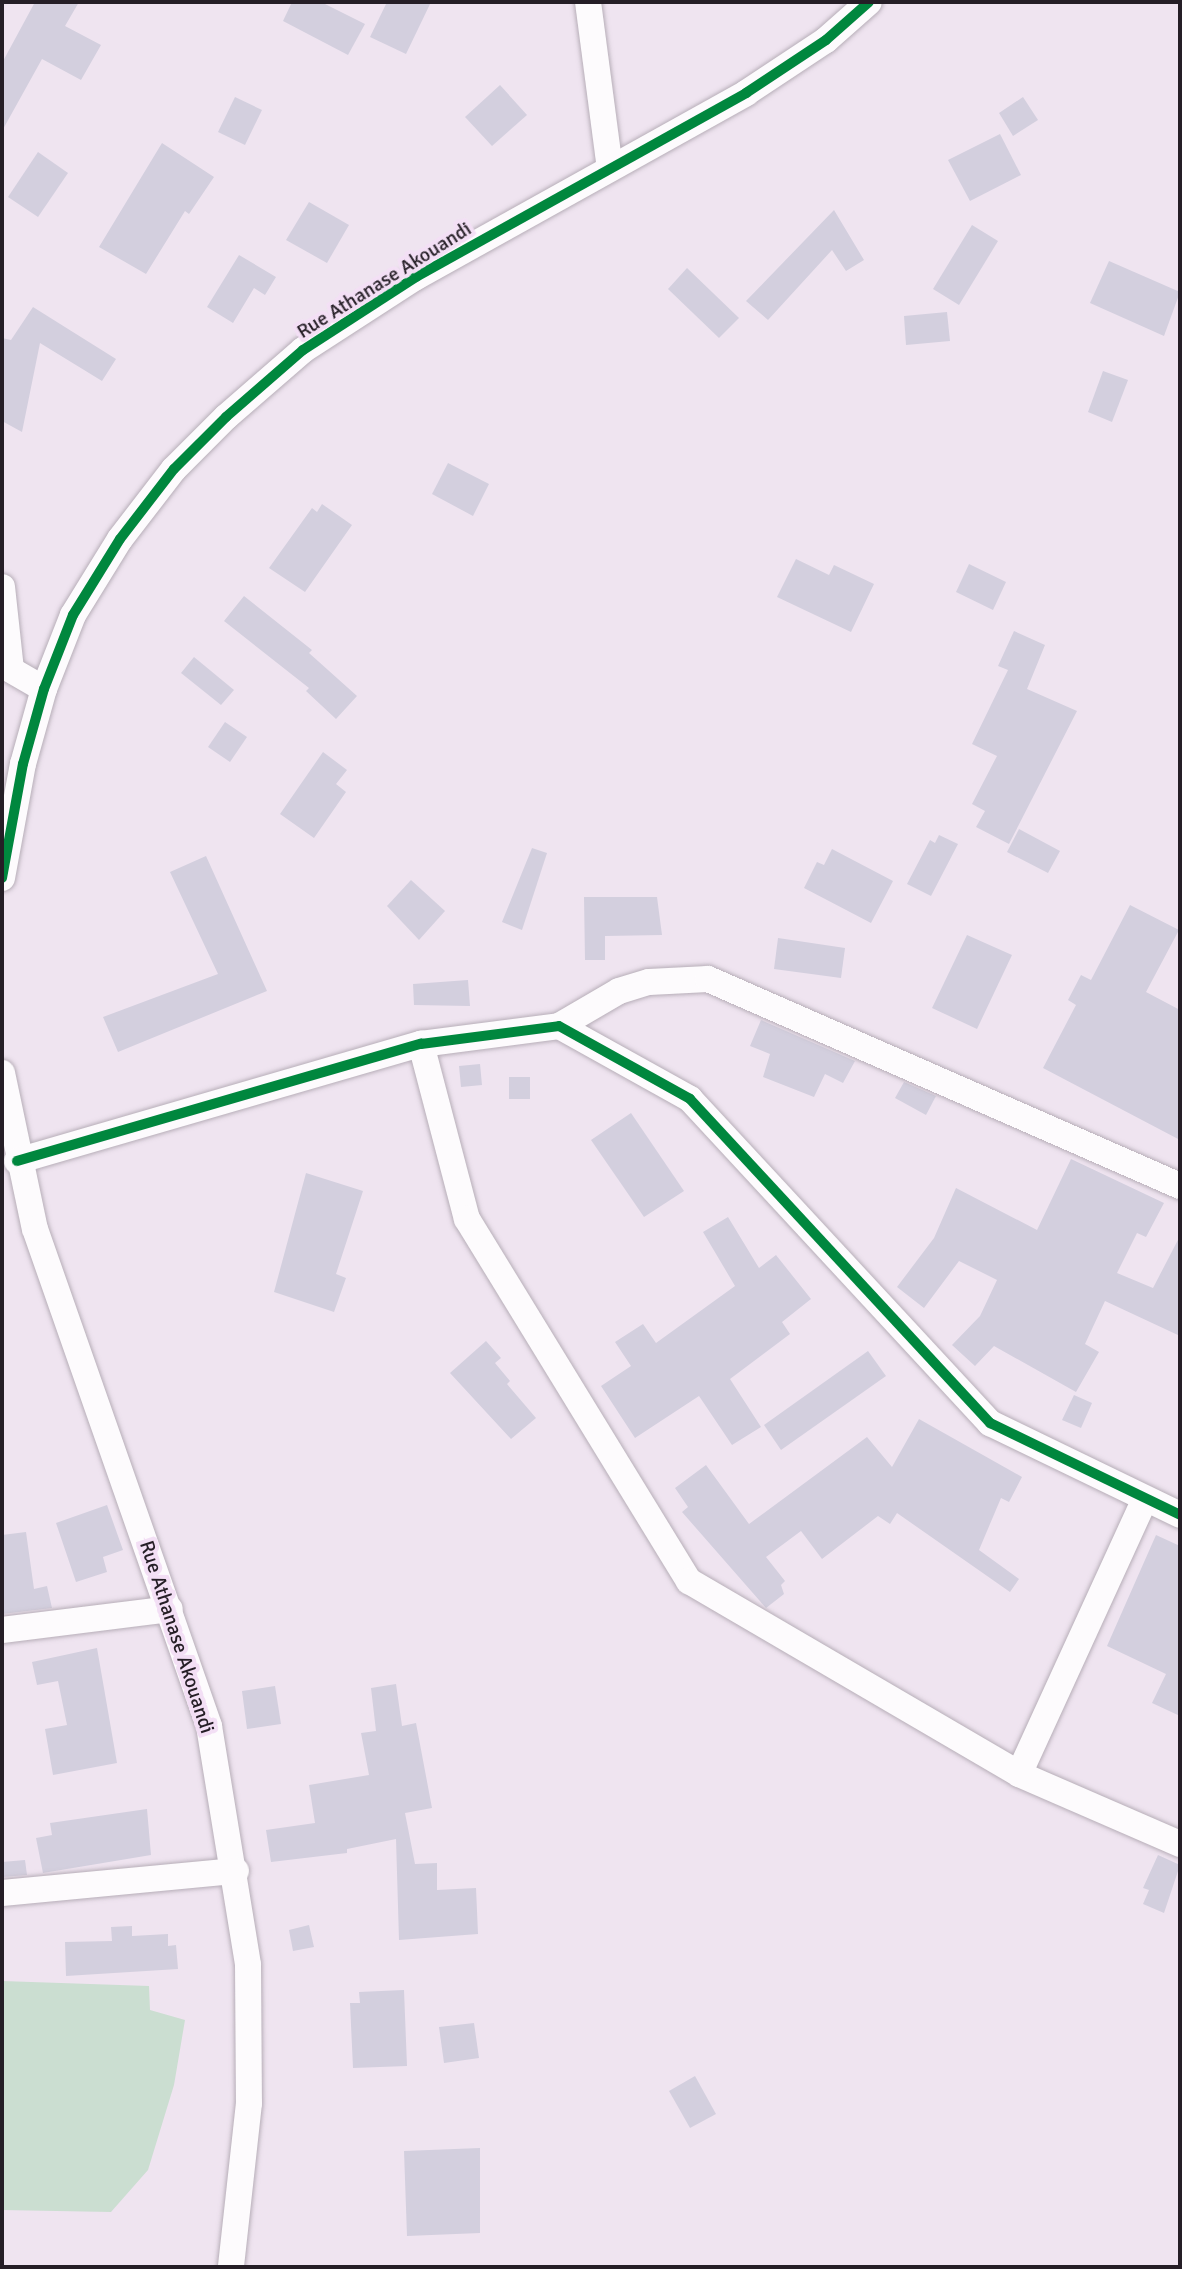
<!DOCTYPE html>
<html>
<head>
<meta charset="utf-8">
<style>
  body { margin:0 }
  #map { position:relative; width:1182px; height:2269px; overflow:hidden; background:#efe4f0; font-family:Signika,sans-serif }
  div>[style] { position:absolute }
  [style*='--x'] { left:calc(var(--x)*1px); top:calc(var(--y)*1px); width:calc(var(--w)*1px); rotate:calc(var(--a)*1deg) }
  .green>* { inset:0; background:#cbded1 }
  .building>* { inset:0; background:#d3cfde }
  .roads { filter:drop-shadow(0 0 2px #b7aeb8) drop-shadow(0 0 2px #b7aeb8) }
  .minor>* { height:26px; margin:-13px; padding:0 13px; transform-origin:13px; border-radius:13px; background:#fdfbfd }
  .cycleway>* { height:10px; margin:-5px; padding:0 5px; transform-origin:5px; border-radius:5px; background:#00873e }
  span { translate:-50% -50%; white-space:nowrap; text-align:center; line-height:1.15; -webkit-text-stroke:8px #f3dff5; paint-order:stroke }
  .street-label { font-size:20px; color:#251e26 }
  .frame { position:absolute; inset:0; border:4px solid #251e26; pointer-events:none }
</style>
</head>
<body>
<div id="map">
  <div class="green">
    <div style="clip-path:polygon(2px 1981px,149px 1986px,150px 2010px,185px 2020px,174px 2085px,148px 2170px,111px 2212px,2px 2210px)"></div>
  </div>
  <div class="building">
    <div style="clip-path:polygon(35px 2px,79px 2px,65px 26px,101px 45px,81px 80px,42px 59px,2px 131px,2px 63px)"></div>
    <div style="clip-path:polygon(292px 2px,321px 2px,365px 24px,348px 55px,283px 21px)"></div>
    <div style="clip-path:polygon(387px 2px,431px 2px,406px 54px,370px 37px)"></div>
    <div style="clip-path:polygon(500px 85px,527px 115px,492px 146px,465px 117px)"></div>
    <div style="clip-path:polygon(235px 97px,262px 110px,245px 145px,218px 132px)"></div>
    <div style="clip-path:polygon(1023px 97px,1038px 120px,1013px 136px,999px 113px)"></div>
    <div style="clip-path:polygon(1000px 134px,1021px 175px,970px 201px,948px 160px)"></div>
    <div style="clip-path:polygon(162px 143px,214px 177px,189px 214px,185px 211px,146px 274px,99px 247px)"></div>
    <div style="clip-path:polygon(38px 152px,68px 173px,38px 217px,8px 197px)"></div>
    <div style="clip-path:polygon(309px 202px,349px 225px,327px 263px,286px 240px)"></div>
    <div style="clip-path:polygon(834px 210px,864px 260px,846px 271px,832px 250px,768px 320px,746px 301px)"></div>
    <div style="clip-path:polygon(972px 225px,998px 241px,959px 305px,933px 289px)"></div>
    <div style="clip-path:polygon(239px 255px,276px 277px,265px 295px,254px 288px,233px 323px,207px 307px)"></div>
    <div style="clip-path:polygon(1109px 261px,1180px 292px,1164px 336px,1090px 303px)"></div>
    <div style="clip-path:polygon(687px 268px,739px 318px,719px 338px,668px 289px)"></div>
    <div style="clip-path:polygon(33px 307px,116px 359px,102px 381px,40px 343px,22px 432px,2px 421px,2px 338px,11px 340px)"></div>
    <div style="clip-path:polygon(947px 312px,950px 341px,906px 345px,904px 316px)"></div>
    <div style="clip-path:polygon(1103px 371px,1128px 380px,1112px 422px,1088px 412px)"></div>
    <div style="clip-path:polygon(448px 463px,489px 484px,473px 516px,432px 494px)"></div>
    <div style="clip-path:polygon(322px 504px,352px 525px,305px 592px,269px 568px,312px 508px,317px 512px)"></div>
    <div style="clip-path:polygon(796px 559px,829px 575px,834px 565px,874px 584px,851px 632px,777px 597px)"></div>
    <div style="clip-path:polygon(969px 564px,1006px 582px,993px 610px,956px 592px)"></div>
    <div style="clip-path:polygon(244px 596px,312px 650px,309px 653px,357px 696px,336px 719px,306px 691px,309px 688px,224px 621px)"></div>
    <div style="clip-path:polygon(1014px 631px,1045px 645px,1027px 689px,1077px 711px,1009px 844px,976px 827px,985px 811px,972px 804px,997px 756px,972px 744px,1008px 670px,998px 666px)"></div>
    <div style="clip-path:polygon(194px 657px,234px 690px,221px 705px,181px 673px)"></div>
    <div style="clip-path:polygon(225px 722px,247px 737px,230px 762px,208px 747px)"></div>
    <div style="clip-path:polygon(323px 752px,347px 770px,336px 784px,346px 792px,314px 838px,280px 814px)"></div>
    <div style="clip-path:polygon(1019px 829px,1060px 851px,1048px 873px,1007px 852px)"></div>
    <div style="clip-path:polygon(939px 835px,958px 844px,931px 896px,907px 884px,930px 840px,935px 843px)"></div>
    <div style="clip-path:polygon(532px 848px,547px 853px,522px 930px,502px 922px)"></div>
    <div style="clip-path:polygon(832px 849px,893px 881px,871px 923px,804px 888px,817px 862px,824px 865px)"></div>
    <div style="clip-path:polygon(206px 856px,267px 991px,118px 1052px,103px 1017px,218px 974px,170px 872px)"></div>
    <div style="clip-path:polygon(411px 880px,445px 911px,419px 940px,387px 906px)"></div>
    <div style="clip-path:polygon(584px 897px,657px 897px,662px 935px,605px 936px,605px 960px,585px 960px)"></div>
    <div style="clip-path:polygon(1130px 905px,1179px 930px,1146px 992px,1180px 1010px,1180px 1140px,1043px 1068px,1076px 1005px,1068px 1000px,1081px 975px,1091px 980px)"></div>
    <div style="clip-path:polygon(967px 935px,1012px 955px,977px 1029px,932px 1008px)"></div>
    <div style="clip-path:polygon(778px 938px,845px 948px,841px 978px,774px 969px)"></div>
    <div style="clip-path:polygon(468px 980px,470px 1006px,414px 1005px,413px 984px)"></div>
    <div style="clip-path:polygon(761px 1020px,855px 1061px,843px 1083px,825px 1074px,814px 1097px,763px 1077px,770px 1054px,750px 1046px)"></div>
    <div style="clip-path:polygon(480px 1064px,482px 1085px,461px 1087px,459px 1066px)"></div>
    <div style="clip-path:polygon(509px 1077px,530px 1077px,530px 1099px,509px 1099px)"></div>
    <div style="clip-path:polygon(904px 1082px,936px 1096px,926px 1115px,895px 1098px)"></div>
    <div style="clip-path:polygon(631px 1113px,684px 1191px,644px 1217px,591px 1140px)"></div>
    <div style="clip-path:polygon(1071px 1159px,1164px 1203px,1146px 1237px,1137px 1233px,1117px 1273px,1153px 1288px,1180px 1236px,1180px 1336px,1105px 1301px,1085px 1344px,1099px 1352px,1076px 1392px,994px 1346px,975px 1366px,952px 1345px,980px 1316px,997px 1280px,959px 1261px,924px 1308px,897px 1287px,934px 1238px,956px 1188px,1037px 1230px)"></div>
    <div style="clip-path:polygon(306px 1173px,363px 1191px,336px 1274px,346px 1278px,334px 1312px,274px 1292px)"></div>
    <div style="clip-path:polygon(728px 1217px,759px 1268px,776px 1255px,811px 1299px,782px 1322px,790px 1334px,730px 1379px,761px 1427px,732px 1445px,699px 1396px,635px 1438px,601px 1386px,631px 1366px,615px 1342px,643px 1324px,656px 1343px,735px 1286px,703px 1232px)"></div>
    <div style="clip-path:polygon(486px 1341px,501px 1358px,495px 1363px,510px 1381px,507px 1384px,536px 1418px,511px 1439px,450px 1373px)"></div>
    <div style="clip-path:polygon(868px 1351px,886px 1376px,781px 1450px,764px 1425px)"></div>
    <div style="clip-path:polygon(1074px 1395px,1092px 1403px,1081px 1428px,1062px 1420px)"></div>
    <div style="clip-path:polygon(919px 1419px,1022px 1477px,1009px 1502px,1001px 1498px,979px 1550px,1019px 1579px,1010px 1592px,897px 1513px,890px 1524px,878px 1516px,822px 1559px,801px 1531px,766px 1557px,785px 1581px,781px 1585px,784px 1594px,766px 1608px,682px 1512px,688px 1507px,675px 1488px,706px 1465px,749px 1524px,867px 1437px,892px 1467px)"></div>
    <div style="clip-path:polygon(107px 1505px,123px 1550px,103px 1557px,107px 1572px,76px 1582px,56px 1523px)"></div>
    <div style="clip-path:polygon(26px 1532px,34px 1589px,47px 1586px,52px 1608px,2px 1614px,2px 1535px)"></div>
    <div style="clip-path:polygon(1156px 1535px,1180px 1546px,1180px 1716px,1152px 1703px,1166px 1674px,1107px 1646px)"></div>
    <div style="clip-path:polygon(97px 1648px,117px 1763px,53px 1775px,45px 1729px,67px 1725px,58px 1681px,37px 1685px,32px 1662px)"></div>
    <div style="clip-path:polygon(396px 1684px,402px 1726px,416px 1723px,432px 1808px,405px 1813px,415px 1864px,437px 1863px,437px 1890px,476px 1888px,478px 1934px,399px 1940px,396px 1839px,347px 1849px,347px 1853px,271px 1862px,266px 1830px,315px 1823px,309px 1785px,369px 1775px,361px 1733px,376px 1731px,371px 1688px)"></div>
    <div style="clip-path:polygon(275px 1686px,281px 1724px,247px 1729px,242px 1691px)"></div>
    <div style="clip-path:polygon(147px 1809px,151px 1855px,43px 1873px,36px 1838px,52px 1835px,50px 1823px)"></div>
    <div style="clip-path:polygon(1158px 1855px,1180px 1865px,1164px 1913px,1143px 1904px,1149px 1890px,1143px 1888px)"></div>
    <div style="clip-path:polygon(25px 1860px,27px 1875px,2px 1877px,2px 1862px)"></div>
    <div style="clip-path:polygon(309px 1925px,314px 1947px,293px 1951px,289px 1930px)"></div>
    <div style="clip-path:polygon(132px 1926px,132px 1936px,168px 1934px,168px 1946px,176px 1945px,178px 1969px,66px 1976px,65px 1942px,112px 1941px,111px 1927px)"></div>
    <div style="clip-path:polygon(404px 1990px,407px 2066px,353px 2068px,350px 2003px,360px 2003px,359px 1992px)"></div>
    <div style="clip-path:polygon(474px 2023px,479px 2058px,444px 2063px,439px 2027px)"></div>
    <div style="clip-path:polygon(695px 2076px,716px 2114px,690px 2128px,669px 2091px)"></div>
    <div style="clip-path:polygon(480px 2148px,480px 2233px,407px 2236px,404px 2151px)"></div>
  </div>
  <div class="roads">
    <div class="minor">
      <div style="--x:588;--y:2;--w:167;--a:82.5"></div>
      <div style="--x:2;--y:587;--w:83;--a:83.8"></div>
      <div style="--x:11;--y:670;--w:38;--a:30"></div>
      <div style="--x:2;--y:878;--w:116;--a:-79.6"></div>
      <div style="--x:23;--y:764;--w:78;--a:-74.4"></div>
      <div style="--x:44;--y:689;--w:79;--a:-68.6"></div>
      <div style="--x:73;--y:615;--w:89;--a:-58.3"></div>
      <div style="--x:120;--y:539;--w:88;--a:-52.4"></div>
      <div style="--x:174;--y:469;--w:74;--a:-45"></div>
      <div style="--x:226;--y:417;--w:102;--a:-41"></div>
      <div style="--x:303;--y:350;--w:135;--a:-32.9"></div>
      <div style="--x:416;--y:277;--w:378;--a:-29.1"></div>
      <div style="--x:746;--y:93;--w:96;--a:-33.5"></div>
      <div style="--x:826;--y:40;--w:57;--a:-41.5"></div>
      <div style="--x:559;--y:1026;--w:69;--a:-30.3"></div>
      <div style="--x:619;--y:991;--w:31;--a:-17"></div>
      <div style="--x:649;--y:982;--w:59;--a:-2.9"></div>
      <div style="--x:708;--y:979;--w:515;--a:23.68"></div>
      <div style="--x:421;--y:1044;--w:181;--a:75.3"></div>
      <div style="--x:467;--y:1219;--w:425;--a:58.5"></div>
      <div style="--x:689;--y:1581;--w:382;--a:30.3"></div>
      <div style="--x:1019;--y:1774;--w:176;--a:23.5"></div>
      <div style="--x:2;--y:1073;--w:159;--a:78.1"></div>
      <div style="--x:35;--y:1229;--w:527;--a:70.7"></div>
      <div style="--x:209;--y:1726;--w:242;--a:80.7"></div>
      <div style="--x:248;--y:1965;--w:138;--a:89.6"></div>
      <div style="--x:249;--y:2103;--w:165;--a:96.3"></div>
      <div style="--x:17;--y:1161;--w:421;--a:-16.2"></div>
      <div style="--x:421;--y:1044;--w:139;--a:-7.4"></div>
      <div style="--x:559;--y:1026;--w:150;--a:29.1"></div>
      <div style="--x:690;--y:1099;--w:442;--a:47.2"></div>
      <div style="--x:990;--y:1423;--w:211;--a:25.8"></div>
      <div style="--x:2;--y:1630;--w:169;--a:-7.1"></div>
      <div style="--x:1019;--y:1774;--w:302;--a:-65.4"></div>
      <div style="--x:2;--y:1893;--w:235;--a:-5.4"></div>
    </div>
  </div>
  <div class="cycleway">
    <div style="--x:2;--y:878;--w:116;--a:-79.6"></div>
    <div style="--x:23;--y:764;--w:78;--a:-74.4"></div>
    <div style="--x:44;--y:689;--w:79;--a:-68.6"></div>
    <div style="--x:73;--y:615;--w:89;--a:-58.3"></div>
    <div style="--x:120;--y:539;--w:88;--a:-52.4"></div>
    <div style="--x:174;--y:469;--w:74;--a:-45"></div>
    <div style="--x:226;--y:417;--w:102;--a:-41"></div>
    <div style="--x:303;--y:350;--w:135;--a:-32.9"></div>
    <div style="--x:416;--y:277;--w:378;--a:-29.1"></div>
    <div style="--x:746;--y:93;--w:96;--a:-33.5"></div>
    <div style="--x:826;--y:40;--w:57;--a:-41.5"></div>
    <div style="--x:17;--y:1161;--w:421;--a:-16.2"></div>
    <div style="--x:421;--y:1044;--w:139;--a:-7.4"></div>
    <div style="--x:559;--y:1026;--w:150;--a:29.1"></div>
    <div style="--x:690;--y:1099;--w:442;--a:47.2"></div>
    <div style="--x:990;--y:1423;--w:211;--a:25.8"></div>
  </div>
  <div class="street-label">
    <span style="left:384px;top:280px;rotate:-32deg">Rue Athanase Akouandi</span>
    <span style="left:177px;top:1637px;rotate:72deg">Rue Athanase Akouandi</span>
  </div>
  <div class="frame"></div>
</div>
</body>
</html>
